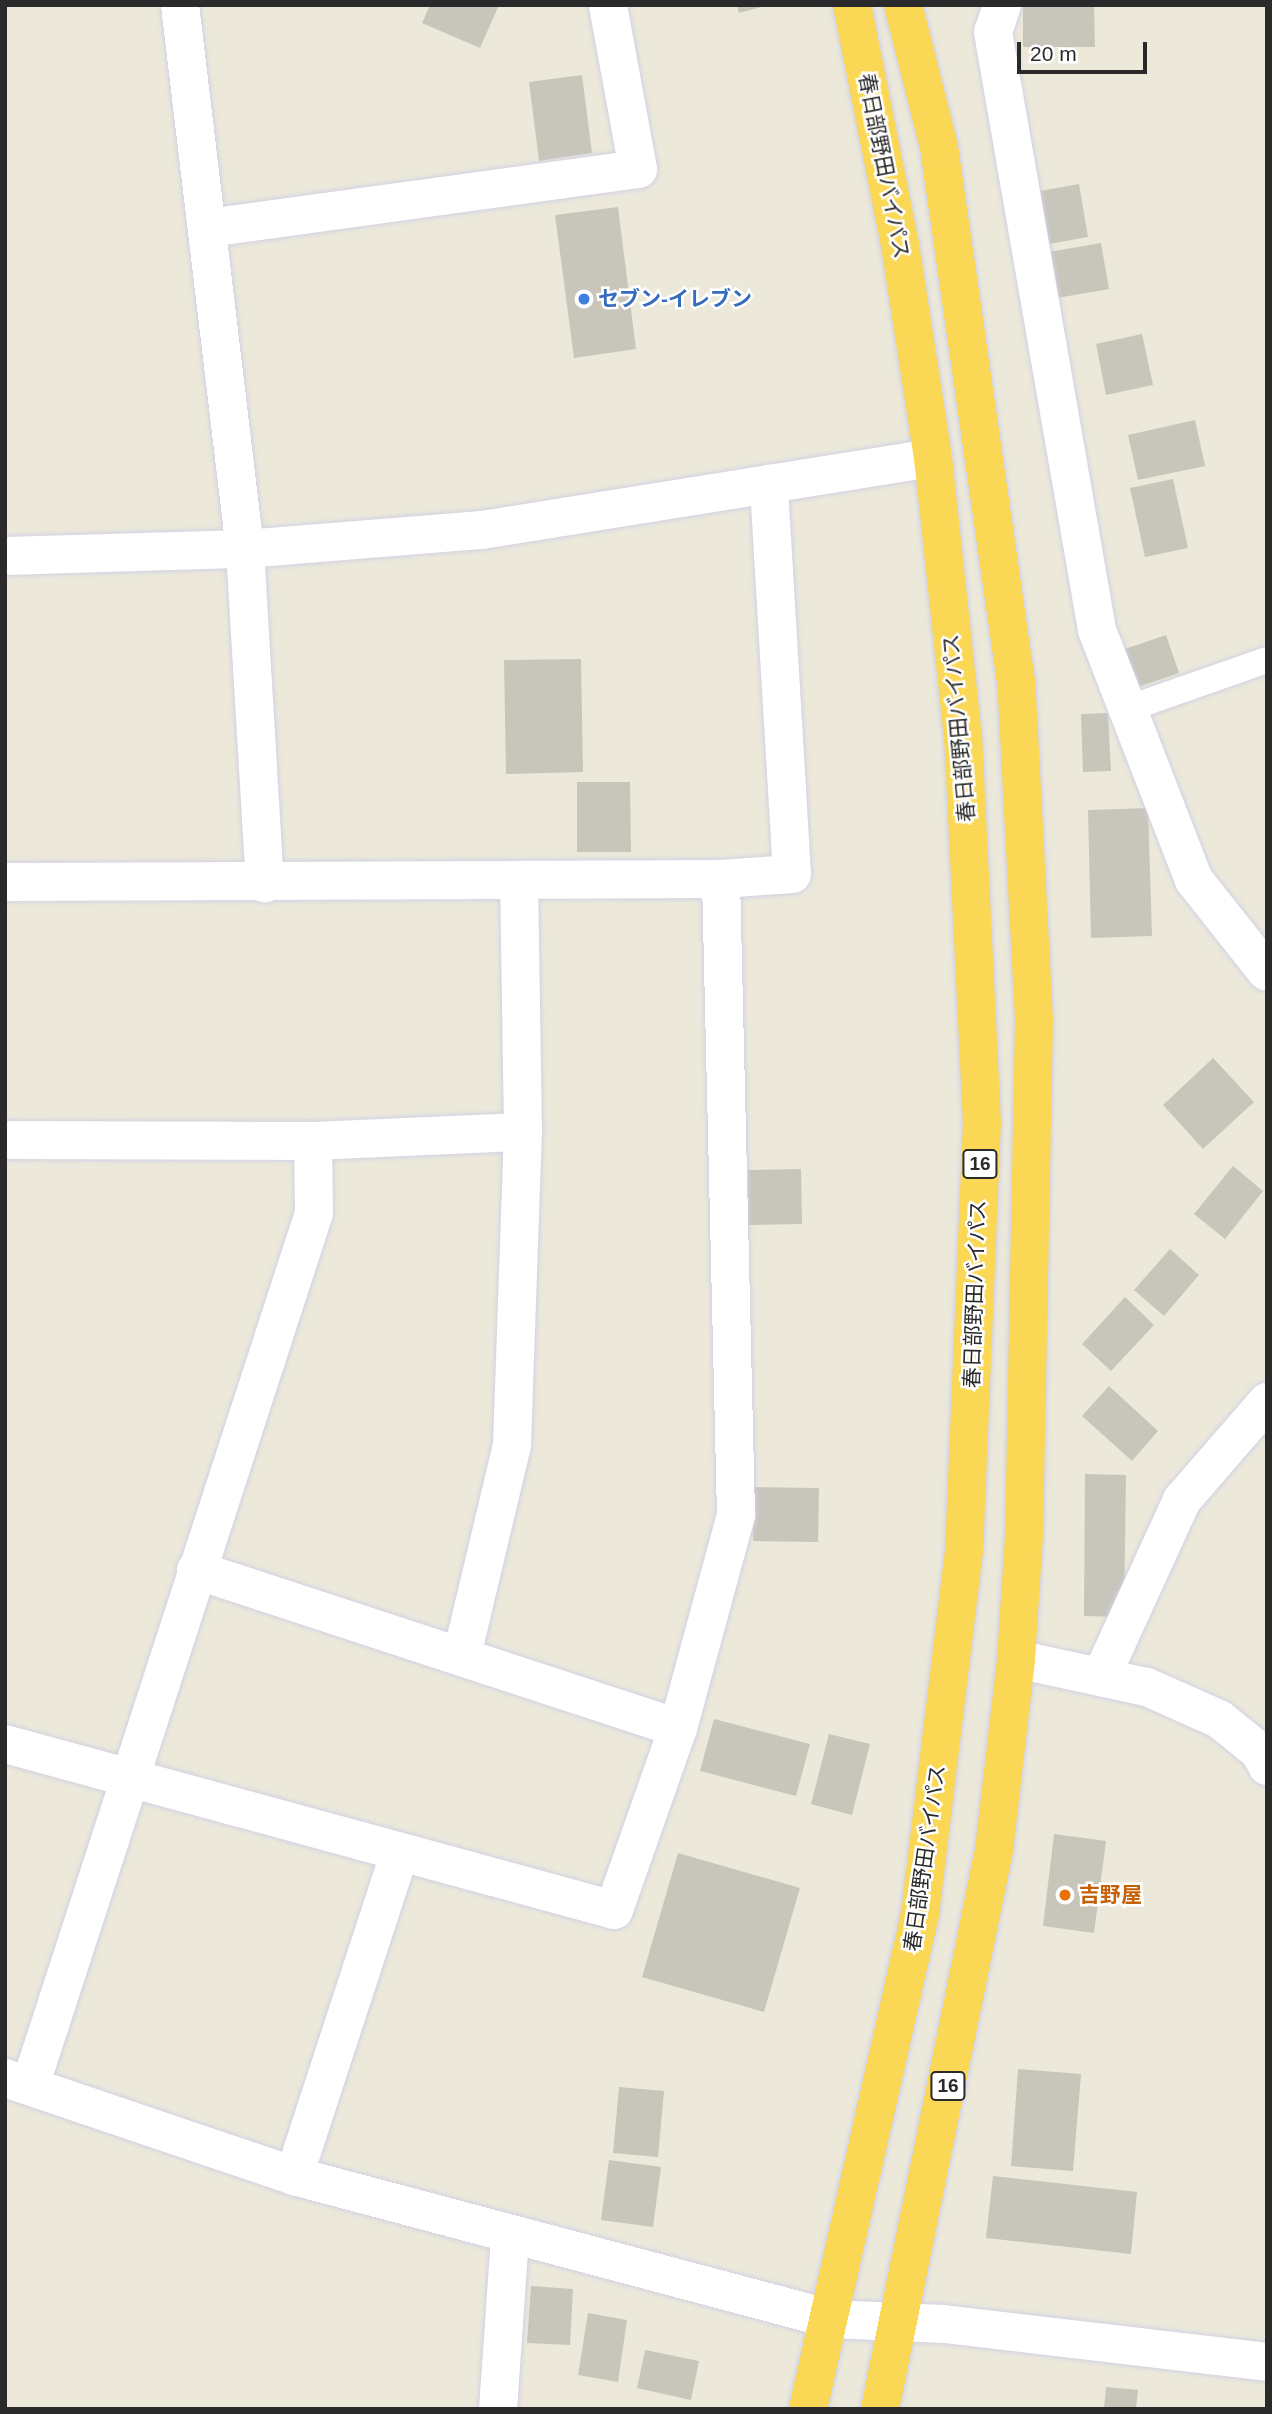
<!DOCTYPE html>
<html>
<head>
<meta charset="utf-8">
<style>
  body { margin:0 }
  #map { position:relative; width:1272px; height:2414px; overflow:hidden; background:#ece9db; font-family:Arial,"Noto Sans JP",sans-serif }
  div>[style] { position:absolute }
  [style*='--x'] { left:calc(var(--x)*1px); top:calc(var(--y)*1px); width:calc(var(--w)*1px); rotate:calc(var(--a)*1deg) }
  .building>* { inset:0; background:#c8c5bb }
  .roads { filter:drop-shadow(0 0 2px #d1d1e3) drop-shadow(0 0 2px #d1d1e3) }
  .service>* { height:26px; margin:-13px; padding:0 13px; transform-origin:13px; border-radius:13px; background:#fff }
  .minor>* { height:38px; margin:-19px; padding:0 19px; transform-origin:19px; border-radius:19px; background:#fff }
  .tertiary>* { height:38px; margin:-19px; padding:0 19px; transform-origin:19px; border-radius:19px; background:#fff }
  .trunk>* { height:38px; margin:-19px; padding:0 19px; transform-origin:19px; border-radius:19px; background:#fad856 }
  .dots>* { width:19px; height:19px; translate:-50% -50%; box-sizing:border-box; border:4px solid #fff; border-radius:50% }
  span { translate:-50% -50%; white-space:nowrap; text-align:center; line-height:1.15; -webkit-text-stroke:5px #fff; paint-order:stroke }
  .shield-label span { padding:2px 5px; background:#fff; border:2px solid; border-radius:5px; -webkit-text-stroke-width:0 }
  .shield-label { font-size:19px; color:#2a2a2a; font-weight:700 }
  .street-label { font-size:21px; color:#2a2a2a }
  .shop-label { font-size:21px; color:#366cbe; font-weight:700 }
  .left { translate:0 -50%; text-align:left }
  .food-label { font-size:21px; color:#c56008; font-weight:700 }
  .frame { position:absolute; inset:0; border:7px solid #2a2a2a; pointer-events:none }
  .scale { position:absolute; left:1017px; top:42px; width:130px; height:32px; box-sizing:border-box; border:4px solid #2a2a2a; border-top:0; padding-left:9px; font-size:21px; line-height:24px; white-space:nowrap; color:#2a2a2a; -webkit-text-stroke:5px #fff; paint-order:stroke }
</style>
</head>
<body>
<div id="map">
  <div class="building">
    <div style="clip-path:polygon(430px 5px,499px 5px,480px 48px,422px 23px)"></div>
    <div style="clip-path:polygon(737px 5px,765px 5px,765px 6px,739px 13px)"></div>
    <div style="clip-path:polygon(1023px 5px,1094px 5px,1095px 47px,1023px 47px)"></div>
    <div style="clip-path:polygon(582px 75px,592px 153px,539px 161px,529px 82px)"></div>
    <div style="clip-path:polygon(1079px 184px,1088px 237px,1044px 245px,1034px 192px)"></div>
    <div style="clip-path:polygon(618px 207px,636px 349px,574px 358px,555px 215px)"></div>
    <div style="clip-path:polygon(1101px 243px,1109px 289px,1057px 298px,1049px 252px)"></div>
    <div style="clip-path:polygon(1142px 334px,1153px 385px,1106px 395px,1096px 344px)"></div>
    <div style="clip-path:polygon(1195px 420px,1205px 466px,1138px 480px,1128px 435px)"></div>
    <div style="clip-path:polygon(1173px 479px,1188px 548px,1145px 557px,1130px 488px)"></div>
    <div style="clip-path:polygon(1166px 635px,1179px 673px,1129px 690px,1116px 652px)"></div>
    <div style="clip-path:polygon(581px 659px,583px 772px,506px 774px,504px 660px)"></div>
    <div style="clip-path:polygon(1108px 713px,1111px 771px,1083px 772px,1081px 714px)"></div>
    <div style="clip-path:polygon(577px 782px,630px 782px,631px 852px,577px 852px)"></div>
    <div style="clip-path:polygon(1148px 808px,1152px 936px,1091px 938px,1088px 810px)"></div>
    <div style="clip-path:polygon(1213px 1058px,1254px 1102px,1203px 1149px,1163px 1105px)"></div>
    <div style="clip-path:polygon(1233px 1166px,1263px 1191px,1225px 1239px,1194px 1214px)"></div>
    <div style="clip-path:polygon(801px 1169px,802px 1224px,748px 1225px,748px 1170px)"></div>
    <div style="clip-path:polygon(1170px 1249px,1199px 1275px,1164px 1316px,1134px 1290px)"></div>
    <div style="clip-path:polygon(1125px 1297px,1154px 1325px,1111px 1371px,1082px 1344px)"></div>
    <div style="clip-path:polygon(1109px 1386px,1158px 1431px,1132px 1461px,1082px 1416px)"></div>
    <div style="clip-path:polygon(1085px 1474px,1126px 1475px,1124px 1617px,1084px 1616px)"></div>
    <div style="clip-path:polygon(753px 1487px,819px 1488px,818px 1542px,753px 1541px)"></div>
    <div style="clip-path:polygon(714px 1719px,810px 1744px,796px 1796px,700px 1771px)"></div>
    <div style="clip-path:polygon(829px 1734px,870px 1744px,852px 1815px,811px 1804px)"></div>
    <div style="clip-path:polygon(1054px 1834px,1106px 1841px,1094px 1933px,1043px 1926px)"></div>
    <div style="clip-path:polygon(678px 1853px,800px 1888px,764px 2012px,642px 1977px)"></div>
    <div style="clip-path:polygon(1018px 2069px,1081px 2074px,1073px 2171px,1011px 2166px)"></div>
    <div style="clip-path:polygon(619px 2087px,664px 2091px,658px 2157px,613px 2153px)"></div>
    <div style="clip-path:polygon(609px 2160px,661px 2167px,653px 2227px,601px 2220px)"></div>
    <div style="clip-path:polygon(993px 2176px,1137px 2192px,1131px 2254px,986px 2238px)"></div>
    <div style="clip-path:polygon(531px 2286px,573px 2289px,570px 2345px,527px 2343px)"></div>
    <div style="clip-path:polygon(588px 2313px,627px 2320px,618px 2382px,578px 2375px)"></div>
    <div style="clip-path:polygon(645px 2350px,699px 2361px,691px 2400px,637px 2388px)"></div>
    <div style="clip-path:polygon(1106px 2387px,1138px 2390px,1136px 2409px,1104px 2409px)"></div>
  </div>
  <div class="roads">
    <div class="service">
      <div style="--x:1127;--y:709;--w:148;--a:-19.3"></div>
    </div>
    <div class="minor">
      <div style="--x:180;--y:5;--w:548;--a:83.19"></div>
      <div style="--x:245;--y:549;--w:335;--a:86.6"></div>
      <div style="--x:1002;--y:5;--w:28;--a:108"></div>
      <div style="--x:993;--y:32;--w:607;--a:80.13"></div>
      <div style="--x:1097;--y:630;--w:268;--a:68.8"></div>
      <div style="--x:1194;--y:880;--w:117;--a:51.6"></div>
      <div style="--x:208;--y:228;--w:434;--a:-7.8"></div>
      <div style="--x:638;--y:169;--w:167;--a:-100.4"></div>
      <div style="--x:721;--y:879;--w:71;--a:-4"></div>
      <div style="--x:792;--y:874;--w:391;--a:-93.4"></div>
      <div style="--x:5;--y:882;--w:716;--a:-0.24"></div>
      <div style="--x:721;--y:879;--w:636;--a:88.65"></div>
      <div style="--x:736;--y:1515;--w:221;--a:105.2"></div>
      <div style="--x:678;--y:1728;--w:193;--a:109.4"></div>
      <div style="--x:614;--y:1910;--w:631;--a:-164.75"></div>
      <div style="--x:5;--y:1140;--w:308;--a:0.2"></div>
      <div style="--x:313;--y:1141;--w:210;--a:-2.5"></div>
      <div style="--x:196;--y:1570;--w:507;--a:18.15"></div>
      <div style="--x:462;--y:1655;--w:216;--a:-76.6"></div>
      <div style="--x:512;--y:1445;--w:313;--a:-88"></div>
      <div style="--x:523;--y:1132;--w:252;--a:-90.9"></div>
      <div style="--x:1016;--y:1659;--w:134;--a:12.1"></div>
      <div style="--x:1147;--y:1687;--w:79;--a:24"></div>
      <div style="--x:1219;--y:1719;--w:53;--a:38.8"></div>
      <div style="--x:1260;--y:1752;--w:16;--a:63"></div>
      <div style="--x:1101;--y:1677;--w:195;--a:-65.4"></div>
      <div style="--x:1182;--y:1500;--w:130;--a:-49.1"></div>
      <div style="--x:5;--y:2078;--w:305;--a:18.7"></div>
      <div style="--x:294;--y:2176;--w:556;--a:14.91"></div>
      <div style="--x:831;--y:2319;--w:113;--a:2.5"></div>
      <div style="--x:944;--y:2324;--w:325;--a:6.7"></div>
      <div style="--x:30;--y:2086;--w:918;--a:-71.98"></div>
      <div style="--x:314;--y:1213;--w:72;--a:-90.8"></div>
      <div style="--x:294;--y:2176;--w:341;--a:-71.9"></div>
      <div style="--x:498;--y:2409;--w:173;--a:-86"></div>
    </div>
    <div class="tertiary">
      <div style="--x:5;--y:556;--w:240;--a:-1.7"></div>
      <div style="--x:245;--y:549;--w:238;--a:-4.6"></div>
      <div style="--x:482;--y:530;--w:457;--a:-9.1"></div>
    </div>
    <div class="trunk">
      <div style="--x:808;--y:2409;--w:508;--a:-77.25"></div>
      <div style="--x:920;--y:1914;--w:366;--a:-83.1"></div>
      <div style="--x:964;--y:1551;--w:428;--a:-87.6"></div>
      <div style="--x:982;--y:1123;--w:385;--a:-92.8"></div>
      <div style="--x:963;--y:738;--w:282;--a:-96.1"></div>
      <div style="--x:933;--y:458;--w:216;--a:-98.8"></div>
      <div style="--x:900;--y:245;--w:245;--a:-101.3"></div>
      <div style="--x:880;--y:2409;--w:571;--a:-78.47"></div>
      <div style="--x:994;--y:1850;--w:192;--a:-83.4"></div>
      <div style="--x:1016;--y:1659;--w:123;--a:-86.3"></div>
      <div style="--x:1024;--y:1536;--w:516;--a:-88.89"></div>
      <div style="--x:1034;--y:1020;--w:338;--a:-93"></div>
      <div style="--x:1016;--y:682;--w:541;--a:-98.19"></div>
      <div style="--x:939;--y:147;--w:146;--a:-104.2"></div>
    </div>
  </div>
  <div class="dots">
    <div style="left:584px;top:299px;background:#3f7fe0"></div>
    <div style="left:1065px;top:1895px;background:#e8710a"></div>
  </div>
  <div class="shield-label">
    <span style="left:980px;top:1164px">16</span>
    <span style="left:948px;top:2086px">16</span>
  </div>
  <div class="street-label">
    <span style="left:884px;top:166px;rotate:79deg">春日部野田バイパス</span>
    <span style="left:959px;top:728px;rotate:-95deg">春日部野田バイパス</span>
    <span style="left:975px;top:1294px;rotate:-88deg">春日部野田バイパス</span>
    <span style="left:925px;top:1858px;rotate:-82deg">春日部野田バイパス</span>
  </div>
  <div class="shop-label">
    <span class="left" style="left:598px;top:299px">セブン-イレブン</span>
  </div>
  <div class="food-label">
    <span class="left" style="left:1079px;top:1895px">吉野屋</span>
  </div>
  <div class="frame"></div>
  <div class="scale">20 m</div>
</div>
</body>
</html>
